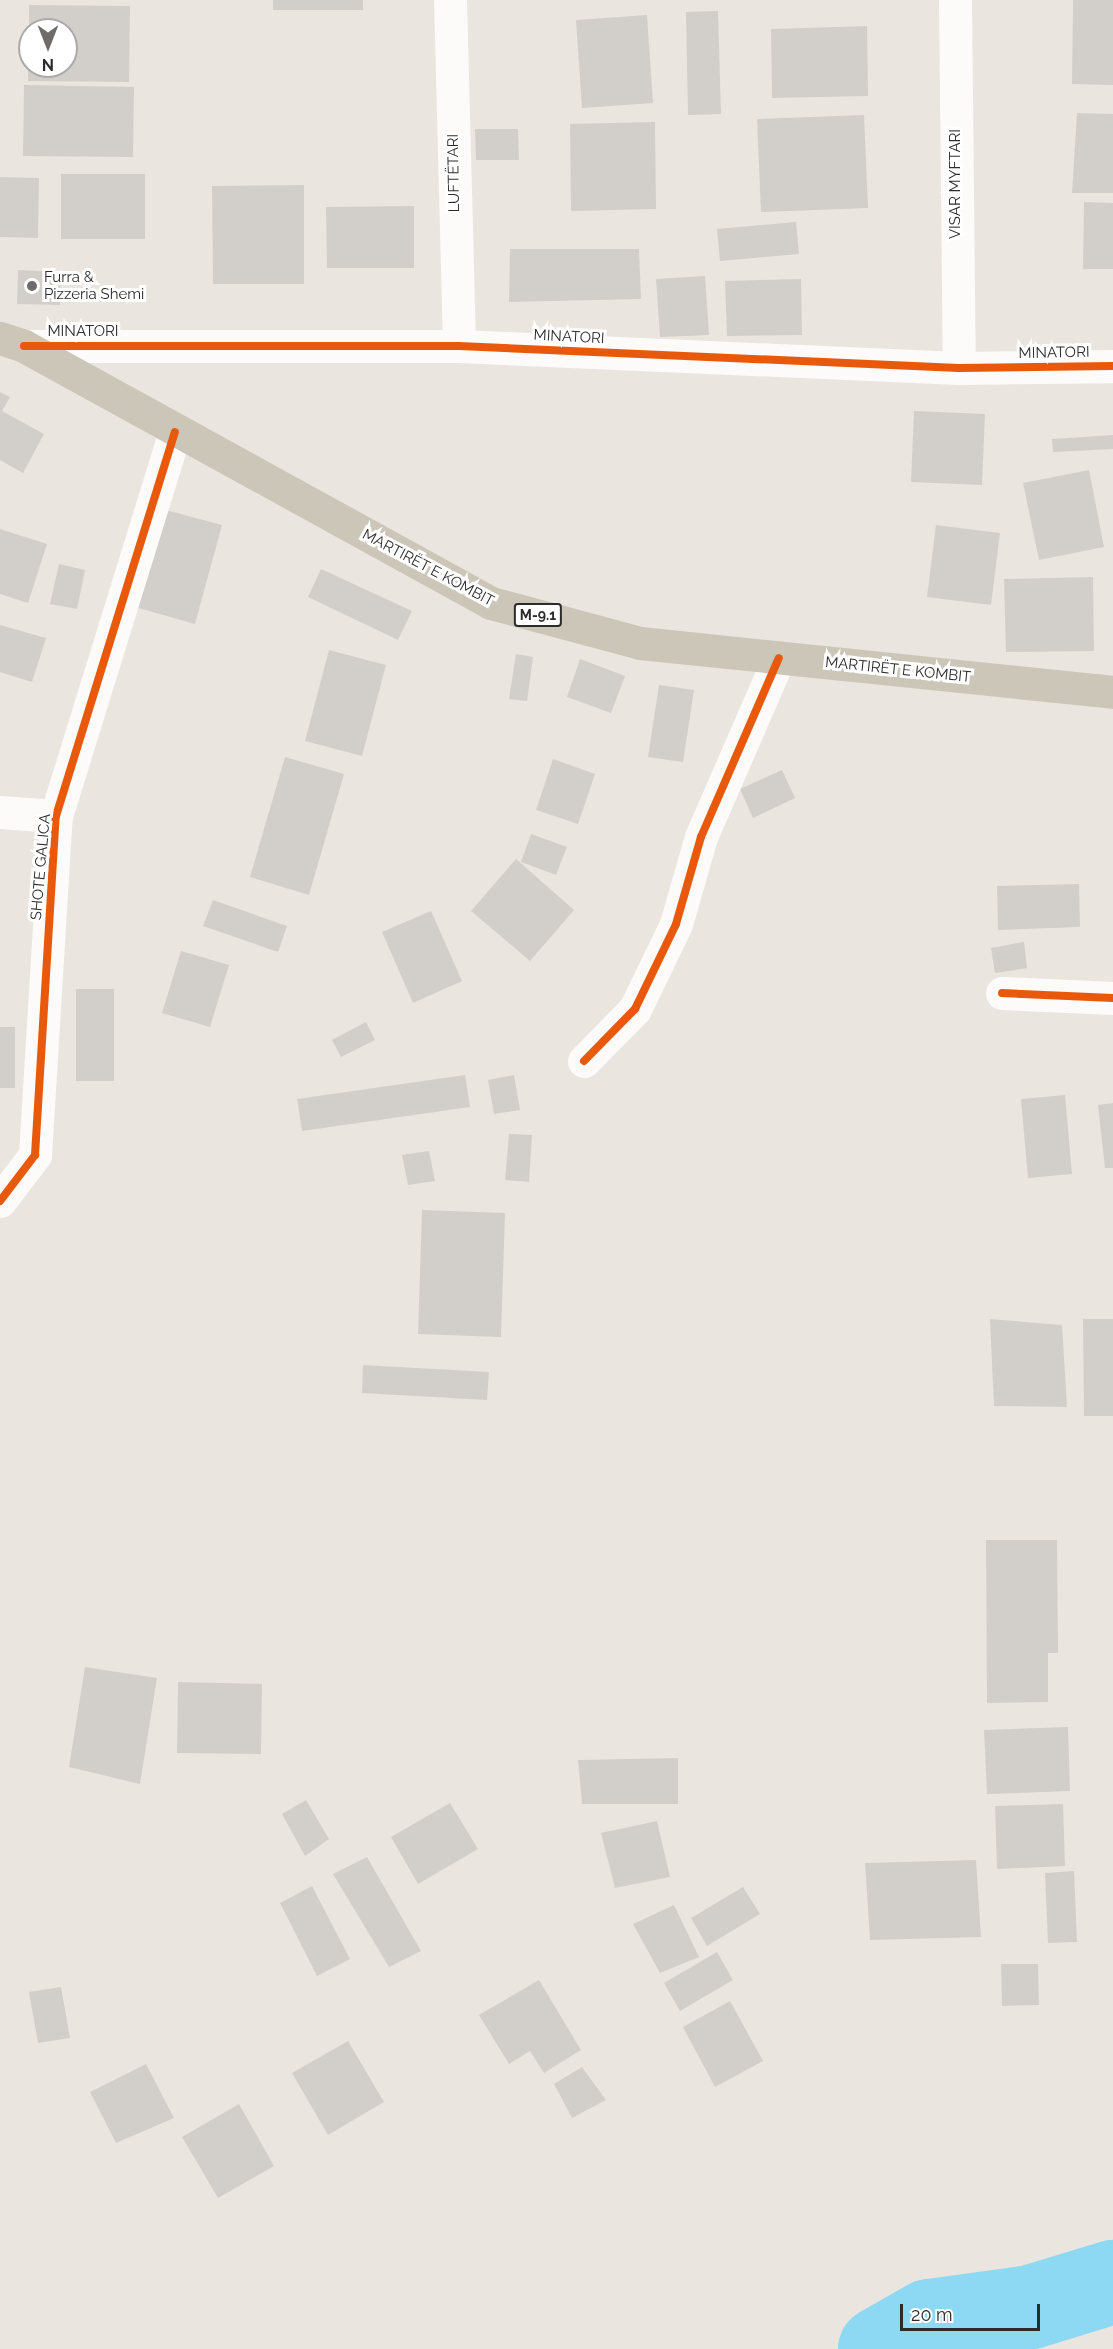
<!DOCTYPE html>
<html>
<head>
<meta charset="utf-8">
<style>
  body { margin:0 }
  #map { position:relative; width:1113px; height:2349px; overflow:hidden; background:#eae5df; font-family:Raleway,sans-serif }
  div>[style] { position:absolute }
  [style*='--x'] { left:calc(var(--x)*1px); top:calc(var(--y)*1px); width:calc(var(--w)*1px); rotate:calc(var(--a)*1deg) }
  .river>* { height:84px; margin:-42px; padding:0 42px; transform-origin:42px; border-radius:42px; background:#8dd8f2 }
  .building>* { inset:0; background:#d2cfcb }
  .minor>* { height:33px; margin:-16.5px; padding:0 16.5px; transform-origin:16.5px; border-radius:16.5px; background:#fcfbfa }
  .primary>* { height:33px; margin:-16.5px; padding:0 16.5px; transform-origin:16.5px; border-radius:16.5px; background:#cbc6b7 }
  .cycleway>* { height:8px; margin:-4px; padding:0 4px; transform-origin:4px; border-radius:4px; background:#e8590c }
  .dots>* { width:16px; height:16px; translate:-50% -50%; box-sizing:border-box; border:3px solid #fff; border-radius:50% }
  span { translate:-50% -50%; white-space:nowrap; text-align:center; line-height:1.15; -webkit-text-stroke:6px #fff; paint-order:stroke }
  .shield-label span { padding:2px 4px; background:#fff; border:2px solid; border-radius:4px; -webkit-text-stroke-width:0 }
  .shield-label { font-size:14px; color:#2b2b2b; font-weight:700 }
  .street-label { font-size:15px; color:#2b2b2b }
  .poi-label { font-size:15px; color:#2b2b2b }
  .left { translate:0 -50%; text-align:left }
  .north { position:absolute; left:18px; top:18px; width:60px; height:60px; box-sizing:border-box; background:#fff; border:2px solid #aaa; border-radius:50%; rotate:180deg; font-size:16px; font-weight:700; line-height:24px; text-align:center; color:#2b2b2b }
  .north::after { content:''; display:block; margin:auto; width:21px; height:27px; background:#6e6c6a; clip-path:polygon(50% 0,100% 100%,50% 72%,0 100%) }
  .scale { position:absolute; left:900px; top:2304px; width:140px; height:27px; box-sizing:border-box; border:3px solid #2b2b2b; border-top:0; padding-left:8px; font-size:18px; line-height:21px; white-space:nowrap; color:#2b2b2b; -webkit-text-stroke:4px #fff; paint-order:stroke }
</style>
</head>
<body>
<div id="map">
  <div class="river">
    <div style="--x:880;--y:2349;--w:56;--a:-29.7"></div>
    <div style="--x:929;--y:2321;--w:103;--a:-7.8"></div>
    <div style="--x:1031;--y:2307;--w:86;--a:-17"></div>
  </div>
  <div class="building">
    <div style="clip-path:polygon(273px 0,363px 0,363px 10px,273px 10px)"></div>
    <div style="clip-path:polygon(1073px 0,1113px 0,1113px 85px,1072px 84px)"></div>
    <div style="clip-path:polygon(29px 5px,130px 6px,129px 82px,28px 81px,28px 66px,66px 66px,66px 30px,29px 30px)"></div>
    <div style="clip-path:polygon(718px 11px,721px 114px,688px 115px,686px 12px)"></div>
    <div style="clip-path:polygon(647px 15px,653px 103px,582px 108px,576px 20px)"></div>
    <div style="clip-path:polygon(867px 26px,868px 96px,772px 98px,771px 29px)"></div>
    <div style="clip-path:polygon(24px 85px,134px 87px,133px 157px,23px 156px)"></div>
    <div style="clip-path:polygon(1077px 113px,1113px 114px,1113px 193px,1072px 193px)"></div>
    <div style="clip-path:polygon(864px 115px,868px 208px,761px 212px,757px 119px)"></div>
    <div style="clip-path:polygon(655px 122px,656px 209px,571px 211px,570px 124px)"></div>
    <div style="clip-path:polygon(475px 129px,518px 129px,519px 160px,476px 160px)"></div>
    <div style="clip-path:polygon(61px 174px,145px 174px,145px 239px,61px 239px)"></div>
    <div style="clip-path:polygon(0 177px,39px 178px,38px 238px,0 237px)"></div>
    <div style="clip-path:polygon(304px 185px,304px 284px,213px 284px,212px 186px)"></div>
    <div style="clip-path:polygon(1084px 202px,1113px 203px,1113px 269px,1083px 269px)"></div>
    <div style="clip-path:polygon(414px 206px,414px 268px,327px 268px,326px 207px)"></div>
    <div style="clip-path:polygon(796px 222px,799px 254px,720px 261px,717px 229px)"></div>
    <div style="clip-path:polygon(510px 249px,639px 249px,641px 299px,509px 302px)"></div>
    <div style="clip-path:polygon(18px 270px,61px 272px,60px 305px,17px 304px)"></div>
    <div style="clip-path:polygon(705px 276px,709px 335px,660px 337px,656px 279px)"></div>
    <div style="clip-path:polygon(801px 279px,802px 335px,727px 336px,725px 281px)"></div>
    <div style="clip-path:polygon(0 392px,10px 397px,2px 411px,44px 434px,23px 473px,0 460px)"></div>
    <div style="clip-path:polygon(914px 411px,985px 414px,982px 485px,911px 482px)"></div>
    <div style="clip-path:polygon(1113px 435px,1113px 449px,1053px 452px,1052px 439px)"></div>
    <div style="clip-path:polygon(1089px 470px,1104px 547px,1039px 560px,1023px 483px)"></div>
    <div style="clip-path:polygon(162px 509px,222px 525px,195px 624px,135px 607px)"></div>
    <div style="clip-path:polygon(936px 525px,1000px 533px,991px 605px,927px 597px)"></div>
    <div style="clip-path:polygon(0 529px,47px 544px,28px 603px,0 594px)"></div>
    <div style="clip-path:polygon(59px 564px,85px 570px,77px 609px,50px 604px)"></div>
    <div style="clip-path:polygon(321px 569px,412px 611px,398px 640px,308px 597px)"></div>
    <div style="clip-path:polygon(1093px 577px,1094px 651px,1006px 652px,1004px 579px)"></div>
    <div style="clip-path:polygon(0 625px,46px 638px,32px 682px,0 672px)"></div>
    <div style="clip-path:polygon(329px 650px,386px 665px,362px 756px,305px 741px)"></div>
    <div style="clip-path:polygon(516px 654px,533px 657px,527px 701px,509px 699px)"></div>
    <div style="clip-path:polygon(580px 659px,625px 676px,611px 713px,567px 697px)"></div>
    <div style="clip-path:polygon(659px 685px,694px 690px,683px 762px,648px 757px)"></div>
    <div style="clip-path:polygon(285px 757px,344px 774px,309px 895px,250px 877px)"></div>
    <div style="clip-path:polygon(553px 759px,595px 774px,578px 824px,536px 810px)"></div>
    <div style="clip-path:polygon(782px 770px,795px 798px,753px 818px,740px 789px)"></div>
    <div style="clip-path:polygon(531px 834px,567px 847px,556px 875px,521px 862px)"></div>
    <div style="clip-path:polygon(516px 859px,574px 910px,530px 961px,471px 911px)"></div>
    <div style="clip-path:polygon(1079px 884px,1080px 927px,998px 930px,997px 886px)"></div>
    <div style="clip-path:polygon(213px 900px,287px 926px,278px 952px,203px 926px)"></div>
    <div style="clip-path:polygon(431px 911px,462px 981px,413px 1003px,382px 932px)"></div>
    <div style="clip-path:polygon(1024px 942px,1027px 968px,995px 973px,991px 948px)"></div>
    <div style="clip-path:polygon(181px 951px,229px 965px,210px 1027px,162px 1013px)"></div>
    <div style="clip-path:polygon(76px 989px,114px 989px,114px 1081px,76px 1081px)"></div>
    <div style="clip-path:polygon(366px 1022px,375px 1040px,341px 1057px,332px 1040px)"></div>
    <div style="clip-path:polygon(0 1027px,15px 1027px,15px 1088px,0 1088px)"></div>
    <div style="clip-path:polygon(465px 1075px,470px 1107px,302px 1131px,297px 1099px)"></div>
    <div style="clip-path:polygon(514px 1075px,520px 1110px,494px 1114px,488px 1080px)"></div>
    <div style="clip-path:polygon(1065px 1095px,1072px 1174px,1028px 1178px,1021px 1099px)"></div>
    <div style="clip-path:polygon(1113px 1103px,1113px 1168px,1105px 1168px,1098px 1105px)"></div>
    <div style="clip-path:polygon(509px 1134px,532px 1135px,529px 1182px,505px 1180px)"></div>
    <div style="clip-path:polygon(429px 1151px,435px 1181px,408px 1185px,402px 1155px)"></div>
    <div style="clip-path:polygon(422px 1210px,505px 1213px,501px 1337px,418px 1334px)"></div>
    <div style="clip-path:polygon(990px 1319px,1062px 1325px,1067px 1407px,994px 1406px)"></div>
    <div style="clip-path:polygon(1083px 1319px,1113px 1319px,1113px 1416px,1084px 1416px)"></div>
    <div style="clip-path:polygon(363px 1365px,489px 1372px,487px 1400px,362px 1393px)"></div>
    <div style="clip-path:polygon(986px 1540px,1057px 1540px,1058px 1653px,1048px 1653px,1048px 1702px,987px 1703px)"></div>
    <div style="clip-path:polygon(85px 1667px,157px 1678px,140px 1784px,69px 1767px)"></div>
    <div style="clip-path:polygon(178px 1682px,262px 1684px,261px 1754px,177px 1753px)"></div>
    <div style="clip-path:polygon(1068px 1727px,1070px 1791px,987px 1794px,984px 1730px)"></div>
    <div style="clip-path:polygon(678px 1758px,678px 1804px,582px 1804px,578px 1760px)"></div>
    <div style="clip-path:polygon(306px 1800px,329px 1839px,305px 1856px,282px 1814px)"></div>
    <div style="clip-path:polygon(450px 1803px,478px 1849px,418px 1884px,391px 1837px)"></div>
    <div style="clip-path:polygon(1063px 1804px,1065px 1866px,997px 1869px,995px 1806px)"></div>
    <div style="clip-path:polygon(657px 1821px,670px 1877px,615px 1888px,601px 1833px)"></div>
    <div style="clip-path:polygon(367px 1857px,421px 1951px,389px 1967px,333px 1874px)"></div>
    <div style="clip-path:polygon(976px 1860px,981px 1937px,870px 1940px,865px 1863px)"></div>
    <div style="clip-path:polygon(1074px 1871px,1077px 1942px,1048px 1943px,1045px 1873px)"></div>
    <div style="clip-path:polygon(312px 1886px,350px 1959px,317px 1976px,280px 1903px)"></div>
    <div style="clip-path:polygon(743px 1887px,760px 1914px,707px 1946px,691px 1918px)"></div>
    <div style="clip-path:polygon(674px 1905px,699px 1957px,660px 1973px,633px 1924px)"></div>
    <div style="clip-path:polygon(717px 1952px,733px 1980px,680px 2011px,664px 1983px)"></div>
    <div style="clip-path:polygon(1001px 1964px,1038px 1964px,1039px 2005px,1002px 2006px)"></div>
    <div style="clip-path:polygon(539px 1980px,581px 2050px,544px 2073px,530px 2051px,509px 2064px,479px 2015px)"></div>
    <div style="clip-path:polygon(61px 1987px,70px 2038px,38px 2043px,29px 1992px)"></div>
    <div style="clip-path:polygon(730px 2001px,763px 2061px,715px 2087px,683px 2027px)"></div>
    <div style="clip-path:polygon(348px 2041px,384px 2102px,328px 2135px,292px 2073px)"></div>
    <div style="clip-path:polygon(146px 2064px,174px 2118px,116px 2143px,90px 2092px)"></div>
    <div style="clip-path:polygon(582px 2067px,606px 2100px,572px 2118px,554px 2084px)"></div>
    <div style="clip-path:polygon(239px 2104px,274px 2166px,218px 2198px,182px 2137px)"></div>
  </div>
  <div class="minor">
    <div style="--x:450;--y:0;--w:346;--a:88.5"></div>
    <div style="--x:955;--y:0;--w:368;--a:89.4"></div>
    <div style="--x:24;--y:346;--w:435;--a:0"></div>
    <div style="--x:459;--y:346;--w:500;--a:2.52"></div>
    <div style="--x:959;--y:368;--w:154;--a:-0.7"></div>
    <div style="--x:0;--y:812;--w:56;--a:4.1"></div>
    <div style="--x:1002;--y:993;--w:111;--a:2.6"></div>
    <div style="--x:584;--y:1061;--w:73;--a:-45.6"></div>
    <div style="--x:635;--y:1009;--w:94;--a:-64.2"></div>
    <div style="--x:676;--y:924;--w:91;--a:-74"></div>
    <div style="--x:701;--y:837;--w:195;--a:-66.5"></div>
    <div style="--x:0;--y:1201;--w:58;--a:-52.7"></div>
    <div style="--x:35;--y:1155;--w:340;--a:-86.5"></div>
    <div style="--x:56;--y:816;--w:402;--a:-72.8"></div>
  </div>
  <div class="primary">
    <div style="--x:0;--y:338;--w:25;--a:18"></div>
    <div style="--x:24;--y:346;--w:533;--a:28.82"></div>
    <div style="--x:491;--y:603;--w:154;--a:15"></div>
    <div style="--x:640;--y:643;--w:476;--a:5.9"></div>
  </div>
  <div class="cycleway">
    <div style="--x:24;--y:346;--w:435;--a:0"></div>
    <div style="--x:459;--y:346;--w:500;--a:2.52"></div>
    <div style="--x:959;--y:368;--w:154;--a:-0.7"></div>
    <div style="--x:1002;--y:993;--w:111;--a:2.6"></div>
    <div style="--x:584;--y:1061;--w:73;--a:-45.6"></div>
    <div style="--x:635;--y:1009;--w:94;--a:-64.2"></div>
    <div style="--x:676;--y:924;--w:91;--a:-74"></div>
    <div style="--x:701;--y:837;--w:195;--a:-66.5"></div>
    <div style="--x:0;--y:1201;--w:58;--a:-52.7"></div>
    <div style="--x:35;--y:1155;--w:340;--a:-86.5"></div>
    <div style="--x:56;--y:816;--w:402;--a:-72.8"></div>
  </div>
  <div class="dots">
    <div style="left:32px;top:286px;background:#6e6c6a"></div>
  </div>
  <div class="shield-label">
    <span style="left:538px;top:615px">M-9.1</span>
  </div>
  <div class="street-label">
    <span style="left:454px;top:173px;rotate:-91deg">LUFTËTARI</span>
    <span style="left:956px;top:184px;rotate:-90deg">VISAR MYFTARI</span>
    <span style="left:83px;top:332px">MINATORI</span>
    <span style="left:569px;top:337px;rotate:3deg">MINATORI</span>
    <span style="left:1054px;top:353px;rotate:-1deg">MINATORI</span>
    <span style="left:428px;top:568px;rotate:28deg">MARTIRËT E KOMBIT</span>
    <span style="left:898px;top:670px;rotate:6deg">MARTIRËT E KOMBIT</span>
    <span style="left:41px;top:867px;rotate:-85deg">SHOTE GALICA</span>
  </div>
  <div class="poi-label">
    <span class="left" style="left:44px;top:286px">Furra &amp;<br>Pizzeria Shemi</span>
  </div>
  <div class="north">N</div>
  <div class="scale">20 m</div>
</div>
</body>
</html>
